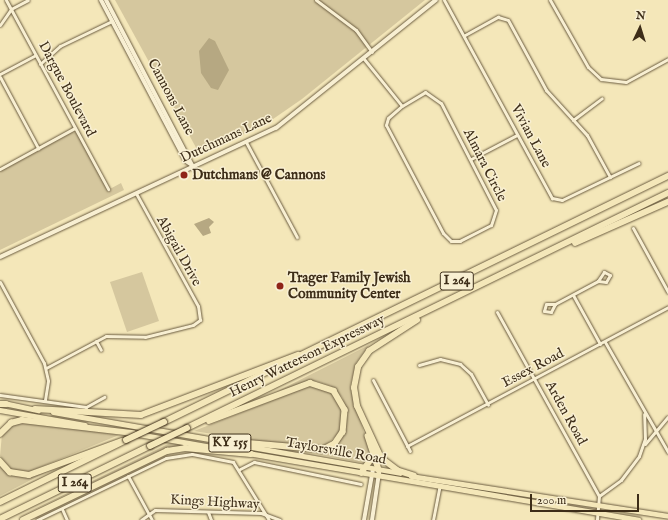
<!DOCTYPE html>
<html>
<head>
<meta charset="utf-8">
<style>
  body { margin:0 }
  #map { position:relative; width:668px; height:520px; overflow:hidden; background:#f4e7b9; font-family:"IM FELL English",serif }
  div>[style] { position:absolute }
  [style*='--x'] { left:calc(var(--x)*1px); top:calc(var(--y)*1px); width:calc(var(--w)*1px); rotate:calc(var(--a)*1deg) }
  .green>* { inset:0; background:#d5c79e }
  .water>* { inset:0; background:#b6a882 }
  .roads { filter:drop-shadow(0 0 1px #6b5c40) drop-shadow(0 0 1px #6b5c40) }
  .street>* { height:3px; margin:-1.5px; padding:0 1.5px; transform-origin:1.5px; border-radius:1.5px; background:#f8efd2 }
  .secondary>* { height:4px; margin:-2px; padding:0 2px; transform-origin:2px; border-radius:2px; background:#f8efd2 }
  .primary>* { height:4.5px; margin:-2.25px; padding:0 2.25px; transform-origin:2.25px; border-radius:2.25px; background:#f4e7b9 }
  .highway>* { height:5.5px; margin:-2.75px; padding:0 2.75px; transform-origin:2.75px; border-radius:2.75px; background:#f4e7b9 }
  .bridges { filter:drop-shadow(0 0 1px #3d2d18) drop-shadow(0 0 1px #3d2d18) }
  .highway-bridge>* { height:5.5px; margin:-2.75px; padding:0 2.75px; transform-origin:2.75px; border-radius:2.75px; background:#f4e7b9 }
  .dots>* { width:11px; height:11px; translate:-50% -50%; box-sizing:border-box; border:2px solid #f8efd2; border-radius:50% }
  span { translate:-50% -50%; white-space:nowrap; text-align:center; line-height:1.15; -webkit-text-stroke:3px #f8efd2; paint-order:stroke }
  .shield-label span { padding:1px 3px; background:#f8efd2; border:1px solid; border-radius:3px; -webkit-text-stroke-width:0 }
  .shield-label { font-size:13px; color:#3d2d18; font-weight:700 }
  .street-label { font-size:14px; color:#3d2d18 }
  .poi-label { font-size:14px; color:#3d2d18; font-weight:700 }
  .left { translate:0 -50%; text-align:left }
  .north { position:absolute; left:620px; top:8px; width:40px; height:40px; -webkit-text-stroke:3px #f8efd2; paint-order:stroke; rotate:4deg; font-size:11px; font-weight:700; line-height:16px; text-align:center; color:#3d2d18 }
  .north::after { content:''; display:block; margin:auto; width:14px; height:18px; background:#3d2d18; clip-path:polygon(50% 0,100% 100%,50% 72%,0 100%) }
  .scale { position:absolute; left:530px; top:494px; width:109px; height:18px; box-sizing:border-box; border:2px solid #3d2d18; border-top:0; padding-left:5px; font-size:12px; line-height:14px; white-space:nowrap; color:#3d2d18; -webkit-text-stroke:3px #f8efd2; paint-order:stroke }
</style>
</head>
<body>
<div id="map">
  <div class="green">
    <div style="clip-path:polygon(115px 0,425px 0,302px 99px,263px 126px,199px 153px)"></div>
    <div style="clip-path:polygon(71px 132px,77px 133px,108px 190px,121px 183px,124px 190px,0 250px,0 169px)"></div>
    <div style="clip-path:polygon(142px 272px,159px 321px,127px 332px,110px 282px)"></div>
    <div style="clip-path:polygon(369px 345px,356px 363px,350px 387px,370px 452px,368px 464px,316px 454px,345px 431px,348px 413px,342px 397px,331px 386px,316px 381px,276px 392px)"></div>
    <div style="clip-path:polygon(312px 385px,332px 392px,343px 410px,341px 431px,323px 448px,306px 449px,194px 431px)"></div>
    <div style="clip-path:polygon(19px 422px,50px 425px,119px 435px,26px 473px,11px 469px,0 456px,2px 434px)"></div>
    <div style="clip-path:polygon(170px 443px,187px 446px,158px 452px,12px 520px)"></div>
    <div style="clip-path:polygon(0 465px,23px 477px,54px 468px,0 496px)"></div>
  </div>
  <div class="water">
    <div style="clip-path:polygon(209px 38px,215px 41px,229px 70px,218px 90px,211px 88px,201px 73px,199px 51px)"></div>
    <div style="clip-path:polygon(209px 218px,214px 222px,209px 227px,211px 233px,203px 236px,194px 224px)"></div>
  </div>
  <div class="roads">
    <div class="street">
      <div style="--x:6;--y:0;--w:215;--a:61.6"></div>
      <div style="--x:316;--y:0;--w:50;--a:36.9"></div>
      <div style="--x:356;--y:30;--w:27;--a:54"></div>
      <div style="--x:444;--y:0;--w:226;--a:61.4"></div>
      <div style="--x:552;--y:198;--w:10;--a:11"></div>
      <div style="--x:562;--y:200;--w:85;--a:-25.7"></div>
      <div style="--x:550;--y:0;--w:77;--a:60.4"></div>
      <div style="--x:588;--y:67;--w:18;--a:43"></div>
      <div style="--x:601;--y:79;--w:25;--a:7"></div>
      <div style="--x:626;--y:82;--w:48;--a:-28.7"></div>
      <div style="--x:0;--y:25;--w:19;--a:-55"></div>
      <div style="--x:11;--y:9;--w:19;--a:-28"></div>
      <div style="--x:465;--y:35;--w:38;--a:-29"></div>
      <div style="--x:498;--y:17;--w:10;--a:17"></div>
      <div style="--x:508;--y:20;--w:80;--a:61.5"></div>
      <div style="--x:546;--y:90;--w:61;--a:47.7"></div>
      <div style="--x:587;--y:135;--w:48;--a:61.3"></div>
      <div style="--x:364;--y:59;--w:60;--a:51"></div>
      <div style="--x:40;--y:64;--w:27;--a:-42"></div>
      <div style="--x:60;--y:46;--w:58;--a:-25.7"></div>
      <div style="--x:0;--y:74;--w:40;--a:-28"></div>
      <div style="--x:0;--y:77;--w:81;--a:61.8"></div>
      <div style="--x:425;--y:92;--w:19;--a:35"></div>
      <div style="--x:441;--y:103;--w:120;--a:62.8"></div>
      <div style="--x:496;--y:210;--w:16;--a:108"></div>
      <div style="--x:491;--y:225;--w:35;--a:153"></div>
      <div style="--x:460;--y:241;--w:9;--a:180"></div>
      <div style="--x:451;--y:241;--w:11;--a:-135"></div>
      <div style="--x:443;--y:233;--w:122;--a:-117.8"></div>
      <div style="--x:386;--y:125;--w:7;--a:-74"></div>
      <div style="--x:388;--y:118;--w:18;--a:-41"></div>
      <div style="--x:402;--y:106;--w:27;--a:-31"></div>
      <div style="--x:573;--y:120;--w:36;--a:-37"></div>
      <div style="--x:246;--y:142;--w:108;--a:61.8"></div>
      <div style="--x:471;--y:159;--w:52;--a:-27.6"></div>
      <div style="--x:0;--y:169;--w:85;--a:-28.7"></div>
      <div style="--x:633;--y:228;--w:73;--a:61.3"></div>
      <div style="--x:0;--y:282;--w:92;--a:61.5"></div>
      <div style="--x:44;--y:363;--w:18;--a:77"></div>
      <div style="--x:48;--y:381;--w:20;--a:99"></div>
      <div style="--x:573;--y:295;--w:56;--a:61.1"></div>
      <div style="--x:555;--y:304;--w:9;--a:117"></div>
      <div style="--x:551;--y:312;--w:7;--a:-172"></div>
      <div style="--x:544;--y:311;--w:7;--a:-74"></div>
      <div style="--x:546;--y:304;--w:9;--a:0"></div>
      <div style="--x:555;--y:304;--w:49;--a:-28.1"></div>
      <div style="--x:598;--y:281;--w:8;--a:7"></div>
      <div style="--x:606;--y:282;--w:8;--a:-60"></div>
      <div style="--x:610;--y:275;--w:7;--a:-153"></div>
      <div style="--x:604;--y:272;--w:11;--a:124"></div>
      <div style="--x:497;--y:312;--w:210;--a:61"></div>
      <div style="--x:599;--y:496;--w:24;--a:95"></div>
      <div style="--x:96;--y:341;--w:10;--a:61"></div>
      <div style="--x:605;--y:342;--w:127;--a:60.2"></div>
      <div style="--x:419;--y:365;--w:22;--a:-16"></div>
      <div style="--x:440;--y:359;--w:21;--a:14"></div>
      <div style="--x:460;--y:364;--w:15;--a:42"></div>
      <div style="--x:471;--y:374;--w:35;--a:61"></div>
      <div style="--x:46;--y:368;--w:68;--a:-28.1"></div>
      <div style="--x:106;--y:336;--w:39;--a:1"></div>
      <div style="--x:145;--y:337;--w:49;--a:-14"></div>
      <div style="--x:193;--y:325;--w:9;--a:-36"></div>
      <div style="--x:200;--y:320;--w:14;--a:-98"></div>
      <div style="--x:198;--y:306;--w:129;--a:-118.8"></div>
      <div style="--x:373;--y:380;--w:80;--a:62.5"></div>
      <div style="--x:0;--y:395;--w:87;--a:7.9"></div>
      <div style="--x:86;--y:407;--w:21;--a:-29"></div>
      <div style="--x:645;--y:444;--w:35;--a:-50"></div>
      <div style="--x:407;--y:446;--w:296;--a:-28"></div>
      <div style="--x:240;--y:469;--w:16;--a:-27"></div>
      <div style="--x:254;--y:462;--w:109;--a:11.6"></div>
      <div style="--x:128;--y:476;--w:50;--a:61.4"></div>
      <div style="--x:599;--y:496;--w:27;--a:-36"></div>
      <div style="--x:621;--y:480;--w:30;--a:-53"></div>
      <div style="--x:639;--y:456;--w:18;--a:-71"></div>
      <div style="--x:645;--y:439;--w:25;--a:-92"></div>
      <div style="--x:62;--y:509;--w:12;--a:66"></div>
      <div style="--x:208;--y:512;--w:9;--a:69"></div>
      <div style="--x:37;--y:520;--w:143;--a:-25.7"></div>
      <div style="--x:166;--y:458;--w:26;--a:-9"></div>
      <div style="--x:192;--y:454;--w:42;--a:11"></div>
      <div style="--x:233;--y:462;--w:68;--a:58.2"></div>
      <div style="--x:141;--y:520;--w:17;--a:-36"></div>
      <div style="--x:155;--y:510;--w:106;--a:1.6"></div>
      <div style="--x:261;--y:513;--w:20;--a:20"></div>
      <div style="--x:433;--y:520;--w:33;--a:-79"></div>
    </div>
    <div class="secondary">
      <div style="--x:101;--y:0;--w:182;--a:62.2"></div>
      <div style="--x:186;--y:161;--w:7;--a:34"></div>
      <div style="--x:106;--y:0;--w:186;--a:62.5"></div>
      <div style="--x:0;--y:257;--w:305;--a:-25.1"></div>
      <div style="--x:276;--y:128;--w:205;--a:-38.7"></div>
      <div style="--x:364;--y:520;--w:52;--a:-80"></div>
      <div style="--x:372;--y:520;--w:48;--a:-81.5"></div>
    </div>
    <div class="primary">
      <div style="--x:4;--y:403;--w:35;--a:12"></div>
      <div style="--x:0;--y:410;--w:86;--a:10"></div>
      <div style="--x:53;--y:412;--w:170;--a:9.8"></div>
      <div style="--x:138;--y:434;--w:92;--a:10"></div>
      <div style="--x:246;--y:446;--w:156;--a:9.9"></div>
      <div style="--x:248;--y:453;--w:396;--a:9.7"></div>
      <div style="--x:411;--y:476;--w:260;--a:8.8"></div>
    </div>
    <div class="highway">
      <div style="--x:575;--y:243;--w:102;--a:-23.8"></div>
      <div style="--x:0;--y:404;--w:6;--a:0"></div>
      <div style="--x:35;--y:409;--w:106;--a:3.2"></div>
      <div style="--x:141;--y:415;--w:168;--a:-20.9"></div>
      <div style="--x:209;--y:421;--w:108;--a:-20.6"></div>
      <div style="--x:310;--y:383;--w:25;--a:18"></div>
      <div style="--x:334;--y:391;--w:22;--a:60"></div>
      <div style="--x:345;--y:410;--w:22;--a:95"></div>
      <div style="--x:343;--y:432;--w:14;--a:124"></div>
      <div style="--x:335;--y:444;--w:13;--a:153"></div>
      <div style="--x:323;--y:450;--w:104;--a:-175.1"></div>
      <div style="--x:164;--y:422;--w:561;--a:-26.02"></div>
      <div style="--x:187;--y:428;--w:535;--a:-26.04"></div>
      <div style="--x:0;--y:434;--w:16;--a:-45"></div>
      <div style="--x:11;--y:423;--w:11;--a:-15"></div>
      <div style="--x:22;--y:420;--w:112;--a:6.7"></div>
      <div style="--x:368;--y:436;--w:36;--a:72"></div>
      <div style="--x:0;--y:461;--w:15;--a:48"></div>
      <div style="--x:10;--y:472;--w:19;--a:9"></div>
      <div style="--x:29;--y:475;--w:99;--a:-20.1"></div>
      <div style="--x:361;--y:473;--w:22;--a:-54"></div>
      <div style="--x:414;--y:476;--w:17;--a:-163"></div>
      <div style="--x:398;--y:471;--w:21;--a:-143"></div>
      <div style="--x:381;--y:458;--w:57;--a:-114.8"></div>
      <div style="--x:357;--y:406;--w:18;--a:-99"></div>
      <div style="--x:354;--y:388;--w:21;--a:-79"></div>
      <div style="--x:358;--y:367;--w:19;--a:-55"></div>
      <div style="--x:369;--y:351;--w:57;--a:-32.9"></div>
      <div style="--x:0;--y:502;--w:140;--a:-26.2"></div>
      <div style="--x:0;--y:519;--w:167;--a:-26"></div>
      <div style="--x:23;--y:520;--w:160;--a:-25.6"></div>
      <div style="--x:167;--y:451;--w:18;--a:-9"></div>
      <div style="--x:185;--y:448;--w:66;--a:5.2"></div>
    </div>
  </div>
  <div class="bridges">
    <div class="highway-bridge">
      <div style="--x:126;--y:440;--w:42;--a:-25.3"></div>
      <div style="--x:150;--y:446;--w:41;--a:-25.9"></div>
    </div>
  </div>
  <div class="dots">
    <div style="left:184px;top:175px;background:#8f2418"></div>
    <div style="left:280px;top:286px;background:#8f2418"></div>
  </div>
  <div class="shield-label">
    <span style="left:457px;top:281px">I 264</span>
    <span style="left:230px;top:443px">KY 155</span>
    <span style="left:75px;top:483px">I 264</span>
  </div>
  <div class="street-label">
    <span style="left:67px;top:89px;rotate:62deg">Dargue Boulevard</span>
    <span style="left:171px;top:97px;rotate:62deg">Cannons Lane</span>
    <span style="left:531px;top:136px;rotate:62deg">Vivian Lane</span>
    <span style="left:226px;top:138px;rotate:-25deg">Dutchmans Lane</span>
    <span style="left:485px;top:165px;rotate:63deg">Almara Circle</span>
    <span style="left:179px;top:251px;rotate:61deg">Abigail Drive</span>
    <span style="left:307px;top:356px;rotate:-26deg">Henry Watterson Expressway</span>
    <span style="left:533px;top:368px;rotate:-28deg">Essex Road</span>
    <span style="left:566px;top:413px;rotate:61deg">Arden Road</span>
    <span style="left:336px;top:451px;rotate:10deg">Taylorsville Road</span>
    <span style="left:215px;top:502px;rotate:3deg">Kings Highway</span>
  </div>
  <div class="poi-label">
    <span class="left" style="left:192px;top:175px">Dutchmans @ Cannons</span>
    <span class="left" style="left:288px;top:286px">Trager Family Jewish<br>Community Center</span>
  </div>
  <div class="north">N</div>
  <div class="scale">200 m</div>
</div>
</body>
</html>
